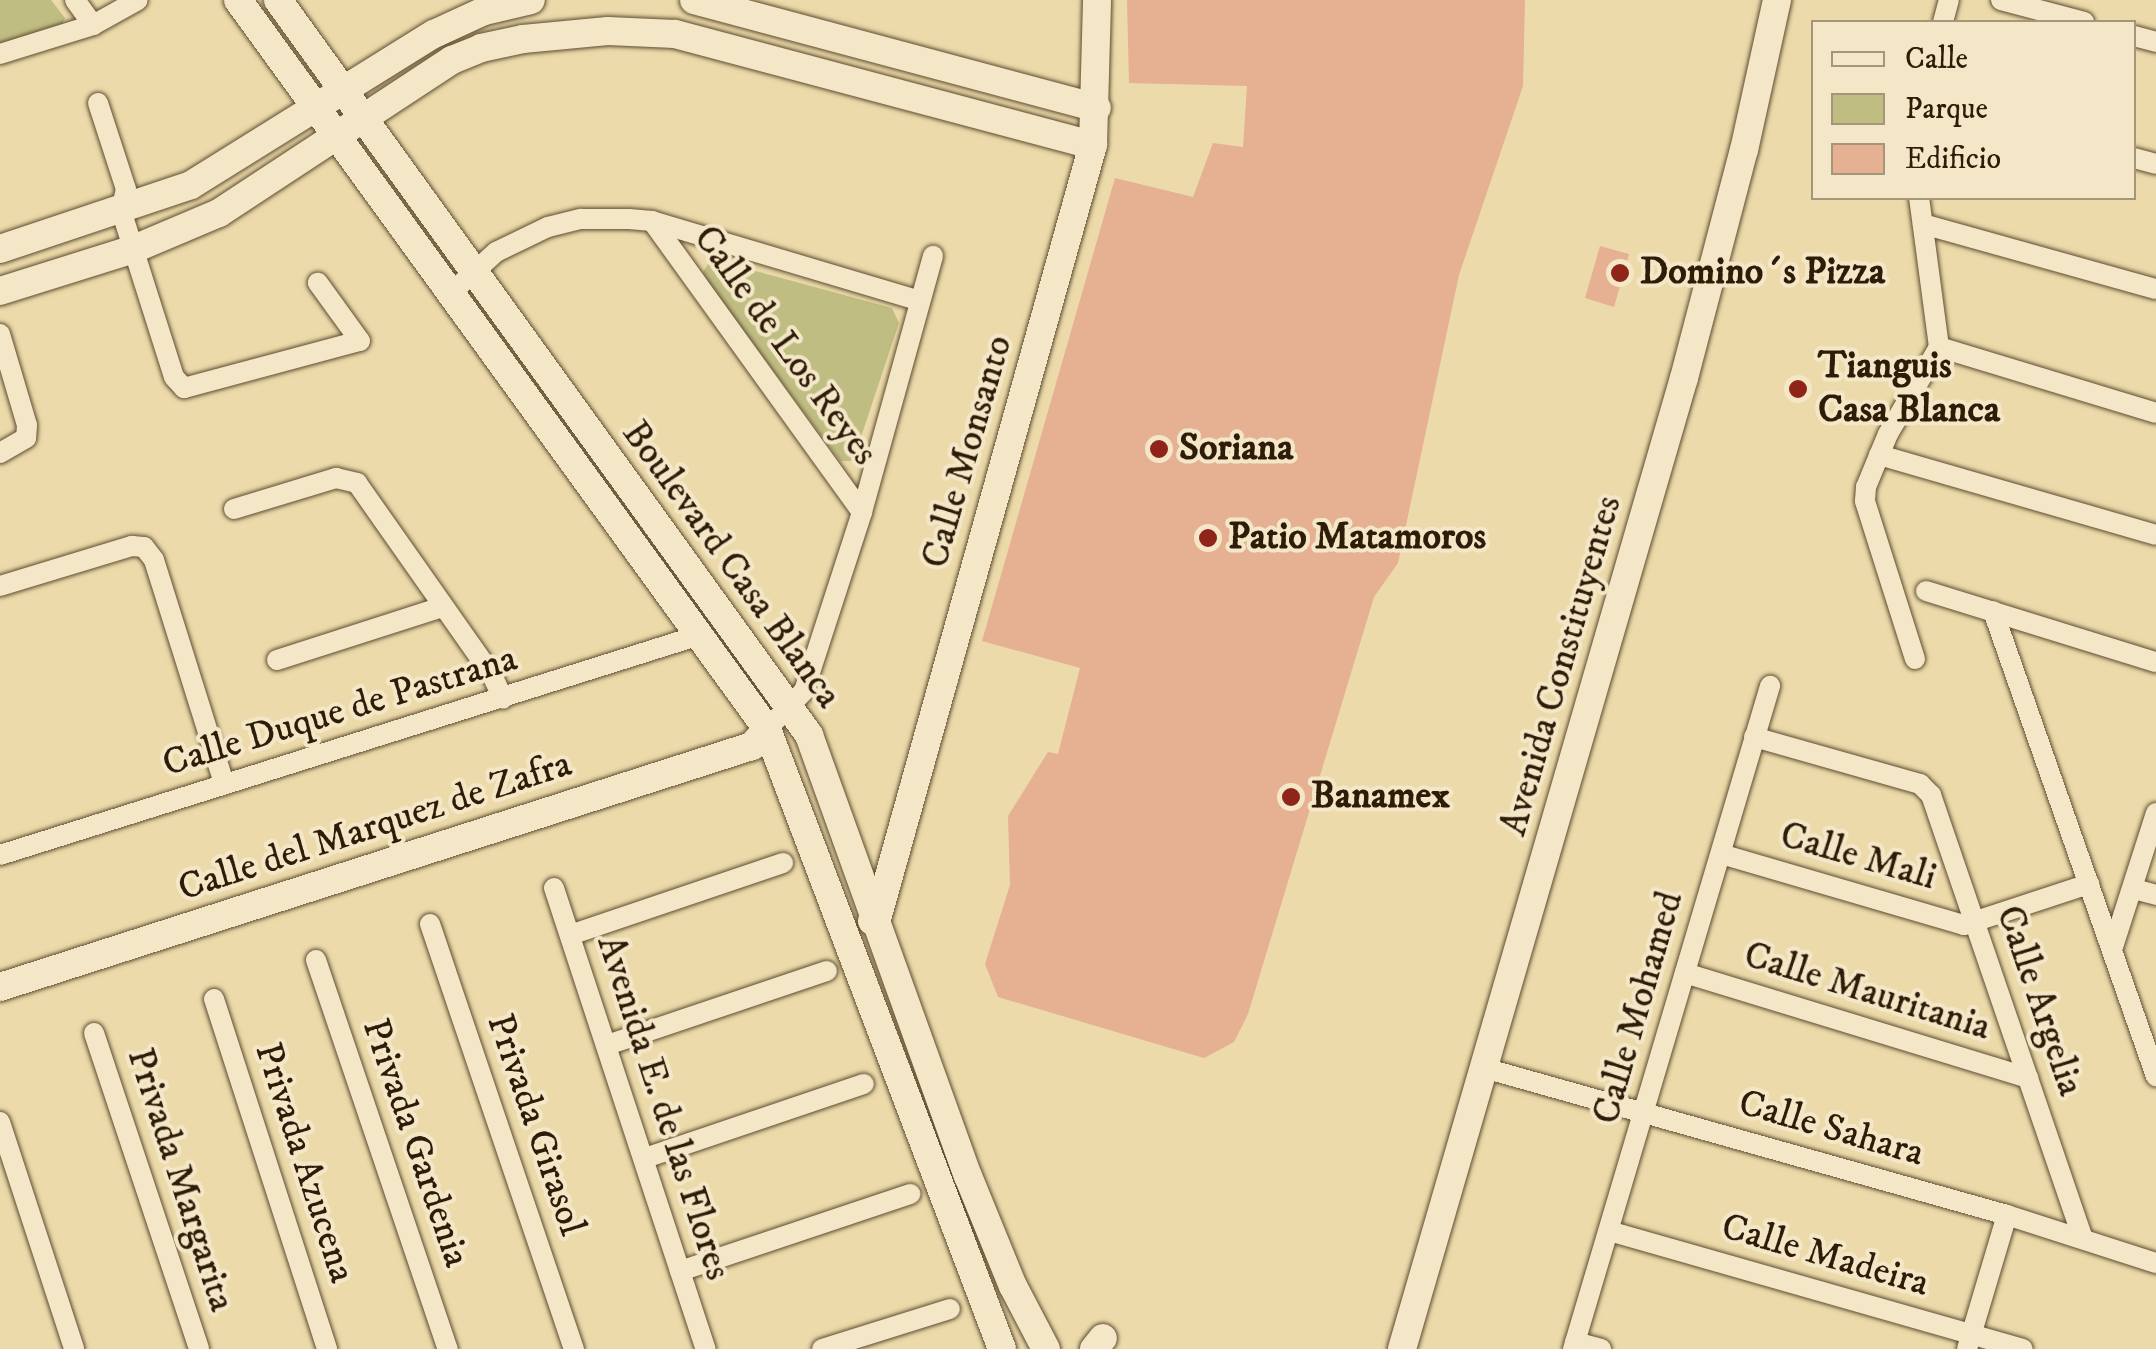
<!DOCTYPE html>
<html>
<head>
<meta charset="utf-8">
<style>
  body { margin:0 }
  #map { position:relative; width:2156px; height:1349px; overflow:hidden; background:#ecdaaa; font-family:"IM FELL DW Pica",serif }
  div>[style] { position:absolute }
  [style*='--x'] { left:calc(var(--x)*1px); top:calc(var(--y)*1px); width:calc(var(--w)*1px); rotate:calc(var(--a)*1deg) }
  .green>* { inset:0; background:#c0bd83 }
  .building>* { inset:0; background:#e6b092 }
  .roads { filter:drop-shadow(0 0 2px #5e4c30) drop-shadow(0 0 2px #5e4c30) }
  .street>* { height:20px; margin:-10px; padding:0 10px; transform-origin:10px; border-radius:10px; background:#f3e7c8 }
  .secondary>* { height:28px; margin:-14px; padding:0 14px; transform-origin:14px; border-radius:14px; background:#f3e7c8 }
  .dots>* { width:28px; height:28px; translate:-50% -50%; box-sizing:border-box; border:5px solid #f3e7c8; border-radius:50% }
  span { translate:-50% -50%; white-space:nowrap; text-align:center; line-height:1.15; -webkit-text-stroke:8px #f3e7c8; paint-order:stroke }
  .poi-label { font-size:38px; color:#2f1c08; font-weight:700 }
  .left { translate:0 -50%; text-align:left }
  .street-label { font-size:38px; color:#2f1c08 }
  .legend { position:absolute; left:1811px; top:20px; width:325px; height:180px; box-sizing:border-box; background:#f3e7c8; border:2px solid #a5967b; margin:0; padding:12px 18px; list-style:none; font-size:30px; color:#2f1c08 }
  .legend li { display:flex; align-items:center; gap:20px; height:50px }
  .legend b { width:50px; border:2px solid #a5967b }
</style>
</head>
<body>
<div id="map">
  <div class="green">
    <div style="clip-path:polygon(0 0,51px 0,65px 18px,60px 30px,0 49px)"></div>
    <div style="clip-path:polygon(711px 259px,892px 308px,899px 323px,853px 461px,840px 461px,709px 284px,703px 272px)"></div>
  </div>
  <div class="building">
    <div style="clip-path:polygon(1127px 0,1525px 0,1523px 86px,1459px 275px,1398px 563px,1374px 597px,1248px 1014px,1234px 1042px,1204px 1058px,998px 997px,985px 964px,1010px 885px,1008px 816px,1048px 752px,1058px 754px,1080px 668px,982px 641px,1115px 178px,1193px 197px,1213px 143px,1243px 147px,1247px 86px,1129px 83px)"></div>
    <div style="clip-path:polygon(1600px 246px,1629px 254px,1614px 307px,1585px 298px)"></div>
  </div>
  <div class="roads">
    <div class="street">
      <div style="--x:75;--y:0;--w:31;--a:54"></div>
      <div style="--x:2001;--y:0;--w:86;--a:14.8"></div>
      <div style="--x:1943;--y:22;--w:23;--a:-75"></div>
      <div style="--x:2134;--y:36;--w:23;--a:15"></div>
      <div style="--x:0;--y:54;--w:97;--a:-17.3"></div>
      <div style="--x:93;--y:25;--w:51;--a:-29.1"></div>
      <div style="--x:98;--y:103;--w:90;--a:72"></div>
      <div style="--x:126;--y:189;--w:22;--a:103"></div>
      <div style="--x:121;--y:210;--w:175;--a:72.4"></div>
      <div style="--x:174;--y:377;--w:15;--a:48"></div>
      <div style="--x:184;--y:388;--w:182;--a:-15"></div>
      <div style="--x:360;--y:341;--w:72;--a:-125.9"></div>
      <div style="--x:2134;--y:158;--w:23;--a:15"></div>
      <div style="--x:652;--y:221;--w:359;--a:54.2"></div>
      <div style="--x:1923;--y:224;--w:242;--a:15.6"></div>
      <div style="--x:452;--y:292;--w:59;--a:-42.3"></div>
      <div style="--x:496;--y:252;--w:58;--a:-25.7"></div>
      <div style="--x:548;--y:227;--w:34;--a:-14"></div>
      <div style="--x:581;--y:219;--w:48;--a:0"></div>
      <div style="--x:629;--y:219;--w:23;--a:5"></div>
      <div style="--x:652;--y:221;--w:280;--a:16.6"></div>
      <div style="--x:0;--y:334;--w:95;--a:73.5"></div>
      <div style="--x:27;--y:425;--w:13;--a:94"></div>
      <div style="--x:26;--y:438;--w:30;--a:150"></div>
      <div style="--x:1939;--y:347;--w:227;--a:16.9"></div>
      <div style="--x:1879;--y:455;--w:288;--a:16.1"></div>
      <div style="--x:234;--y:509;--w:107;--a:-16.9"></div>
      <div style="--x:336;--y:478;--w:22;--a:13"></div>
      <div style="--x:357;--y:483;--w:235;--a:54.9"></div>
      <div style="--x:492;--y:675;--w:26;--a:65"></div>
      <div style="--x:0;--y:586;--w:138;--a:-16.9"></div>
      <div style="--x:132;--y:546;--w:12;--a:5"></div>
      <div style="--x:144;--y:547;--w:16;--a:52"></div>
      <div style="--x:154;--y:560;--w:234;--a:72.6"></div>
      <div style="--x:1926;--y:591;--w:241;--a:17.2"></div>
      <div style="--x:1993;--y:611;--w:493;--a:70.7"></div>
      <div style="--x:1915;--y:659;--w:166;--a:-107.6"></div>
      <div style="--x:1865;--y:501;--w:14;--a:-86"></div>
      <div style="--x:1866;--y:487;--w:57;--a:-67.5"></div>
      <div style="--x:1888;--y:434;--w:101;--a:-59.6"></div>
      <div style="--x:1939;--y:347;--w:150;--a:-97.6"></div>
      <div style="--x:277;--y:660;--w:173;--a:-17.8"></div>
      <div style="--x:767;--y:729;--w:53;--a:-45.8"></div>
      <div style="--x:804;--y:691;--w:188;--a:-72"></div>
      <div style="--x:862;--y:512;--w:266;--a:-74.5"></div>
      <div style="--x:1754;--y:737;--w:173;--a:15.8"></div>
      <div style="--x:1920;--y:784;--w:16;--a:45"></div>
      <div style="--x:1931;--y:795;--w:468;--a:71.1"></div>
      <div style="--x:1721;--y:854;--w:253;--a:16.3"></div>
      <div style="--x:1964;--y:925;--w:132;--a:-18.2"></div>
      <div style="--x:0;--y:855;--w:734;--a:-17.45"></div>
      <div style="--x:554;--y:888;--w:485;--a:71.8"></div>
      <div style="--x:2134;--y:889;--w:23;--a:15"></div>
      <div style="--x:430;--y:924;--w:449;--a:71.3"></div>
      <div style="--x:570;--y:935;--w:225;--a:-18.7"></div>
      <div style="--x:2112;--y:950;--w:144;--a:-72.2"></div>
      <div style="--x:316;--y:960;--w:411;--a:71.3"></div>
      <div style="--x:1685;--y:973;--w:359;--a:17"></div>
      <div style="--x:214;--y:999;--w:368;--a:72.1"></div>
      <div style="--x:94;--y:1033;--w:333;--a:71.6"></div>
      <div style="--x:607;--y:1045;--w:232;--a:-18.6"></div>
      <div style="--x:1484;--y:1068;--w:543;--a:15.7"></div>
      <div style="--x:2007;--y:1215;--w:157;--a:17.9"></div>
      <div style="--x:0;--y:1122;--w:239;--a:71.9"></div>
      <div style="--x:645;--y:1158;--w:231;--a:-18.7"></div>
      <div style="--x:1609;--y:1231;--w:430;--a:15.9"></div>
      <div style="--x:680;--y:1271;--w:243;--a:-18.5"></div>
      <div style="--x:1575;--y:1342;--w:27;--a:15"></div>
      <div style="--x:822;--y:1349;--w:134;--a:-17.4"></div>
      <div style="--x:1573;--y:1349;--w:692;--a:-73.45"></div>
      <div style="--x:1967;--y:1349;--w:140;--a:-73.4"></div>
    </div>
    <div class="secondary">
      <div style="--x:238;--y:0;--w:901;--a:54.03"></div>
      <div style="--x:767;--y:729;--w:663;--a:69.24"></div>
      <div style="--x:278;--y:0;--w:907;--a:54.15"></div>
      <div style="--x:809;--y:735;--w:469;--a:70.2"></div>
      <div style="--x:968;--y:1176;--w:119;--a:67.8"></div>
      <div style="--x:1013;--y:1286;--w:71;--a:62.4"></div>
      <div style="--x:694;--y:0;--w:417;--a:15"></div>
      <div style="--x:0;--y:249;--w:201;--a:-18.5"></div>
      <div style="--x:191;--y:185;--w:286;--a:-31.9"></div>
      <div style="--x:434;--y:34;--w:55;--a:-24.7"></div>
      <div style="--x:484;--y:11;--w:48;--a:-13.2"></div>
      <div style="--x:0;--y:291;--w:140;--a:-17.4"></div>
      <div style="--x:134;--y:249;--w:92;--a:-23"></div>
      <div style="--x:219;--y:213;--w:279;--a:-33.3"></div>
      <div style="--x:452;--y:60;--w:31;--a:-22"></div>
      <div style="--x:481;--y:48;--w:43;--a:-12.1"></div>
      <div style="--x:523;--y:39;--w:85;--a:-5.4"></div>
      <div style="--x:608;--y:31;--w:67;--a:2.6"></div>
      <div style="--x:675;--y:34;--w:432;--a:14.9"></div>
      <div style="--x:872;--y:921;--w:5;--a:-22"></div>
      <div style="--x:877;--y:919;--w:804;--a:-74.41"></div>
      <div style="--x:1093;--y:145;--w:145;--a:-88.4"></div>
      <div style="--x:0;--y:987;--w:790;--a:-17.77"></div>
      <div style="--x:752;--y:746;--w:23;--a:-49"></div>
      <div style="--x:1094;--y:1349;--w:14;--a:-51"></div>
      <div style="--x:1402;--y:1349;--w:1011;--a:-73.81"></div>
      <div style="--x:1684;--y:378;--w:236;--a:-75.3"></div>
      <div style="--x:1744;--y:150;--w:154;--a:-77.6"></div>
    </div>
  </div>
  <div class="dots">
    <div style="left:1620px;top:273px;background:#8f2418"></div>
    <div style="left:1798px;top:389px;background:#8f2418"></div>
    <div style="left:1159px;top:449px;background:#8f2418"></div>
    <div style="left:1208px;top:538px;background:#8f2418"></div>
    <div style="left:1291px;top:797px;background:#8f2418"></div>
  </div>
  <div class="poi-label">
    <span class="left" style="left:1640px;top:273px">Domino´s Pizza</span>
    <span class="left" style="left:1818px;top:389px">Tianguis<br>Casa Blanca</span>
    <span class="left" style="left:1179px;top:449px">Soriana</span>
    <span class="left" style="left:1228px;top:538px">Patio Matamoros</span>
    <span class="left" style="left:1311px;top:797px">Banamex</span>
  </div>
  <div class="street-label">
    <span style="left:785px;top:346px;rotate:54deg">Calle de Los Reyes</span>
    <span style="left:968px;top:452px;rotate:-74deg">Calle Monsanto</span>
    <span style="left:731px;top:565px;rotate:54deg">Boulevard Casa Blanca</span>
    <span style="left:1562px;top:666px;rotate:-74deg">Avenida Constituyentes</span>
    <span style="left:340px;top:712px;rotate:-17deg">Calle Duque de Pastrana</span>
    <span style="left:375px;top:827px;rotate:-18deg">Calle del Marquez de Zafra</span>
    <span style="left:1858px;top:857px;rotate:16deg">Calle Mali</span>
    <span style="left:1867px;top:992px;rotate:17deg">Calle Mauritania</span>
    <span style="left:2039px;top:1001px;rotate:71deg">Calle Argelia</span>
    <span style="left:1639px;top:1008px;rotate:-74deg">Calle Mohamed</span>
    <span style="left:663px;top:1108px;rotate:72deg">Avenida E. de las Flores</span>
    <span style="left:535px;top:1125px;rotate:71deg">Privada Girasol</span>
    <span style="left:1831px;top:1129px;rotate:16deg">Calle Sahara</span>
    <span style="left:415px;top:1143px;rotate:71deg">Privada Gardenia</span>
    <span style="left:304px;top:1163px;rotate:72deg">Privada Azucena</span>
    <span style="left:180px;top:1180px;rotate:72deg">Privada Margarita</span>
    <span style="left:1825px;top:1256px;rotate:16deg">Calle Madeira</span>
  </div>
  <ul class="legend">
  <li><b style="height:12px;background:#f3e7c8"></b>Calle</li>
  <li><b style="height:28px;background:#c0bd83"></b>Parque</li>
  <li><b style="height:28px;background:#e6b092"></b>Edificio</li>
  </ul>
</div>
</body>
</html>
